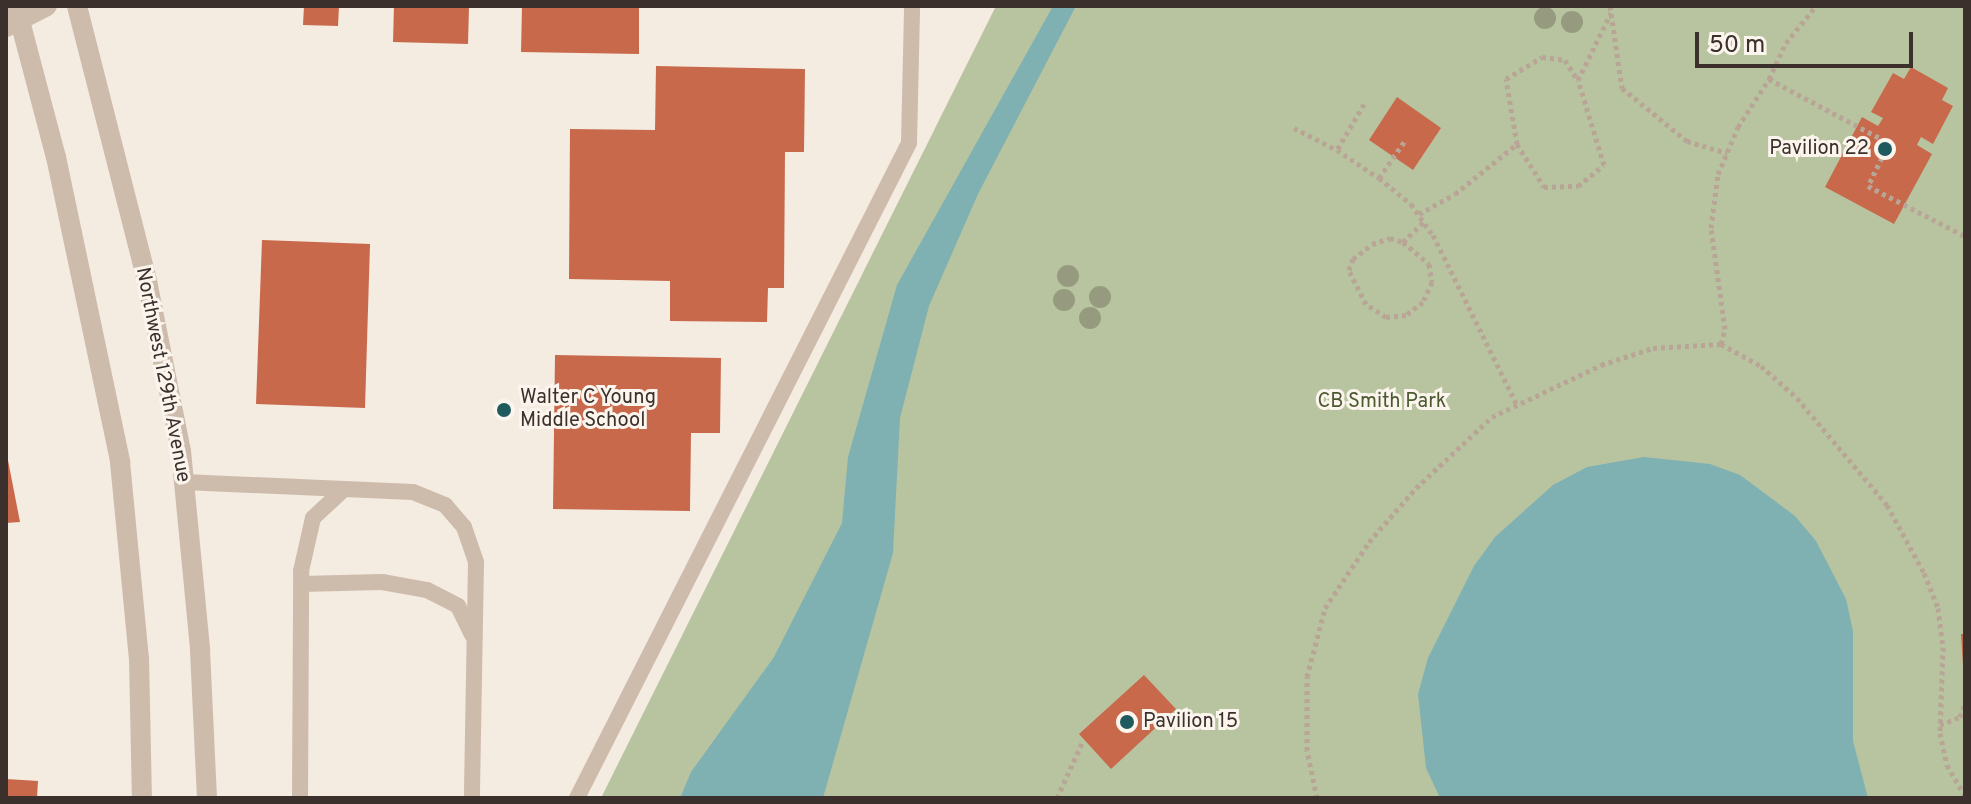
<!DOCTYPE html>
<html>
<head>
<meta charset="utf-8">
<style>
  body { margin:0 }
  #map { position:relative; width:1971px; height:804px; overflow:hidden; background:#f4ebe1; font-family:Overpass,sans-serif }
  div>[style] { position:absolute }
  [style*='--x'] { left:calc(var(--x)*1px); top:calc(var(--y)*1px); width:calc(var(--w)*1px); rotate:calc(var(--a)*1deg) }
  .green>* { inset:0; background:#b8c4a0 }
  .water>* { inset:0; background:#7fb0b2 }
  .building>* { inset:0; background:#c8694b }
  .path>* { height:5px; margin-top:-2.5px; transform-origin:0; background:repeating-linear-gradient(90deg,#b9a596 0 4px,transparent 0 8px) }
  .service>* { height:16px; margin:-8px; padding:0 8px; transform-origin:8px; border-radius:8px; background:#cdbbac }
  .minor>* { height:20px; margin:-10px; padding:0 10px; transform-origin:10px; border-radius:10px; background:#cdbbac }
  .tertiary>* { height:20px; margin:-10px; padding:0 10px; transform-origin:10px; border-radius:10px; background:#cdbbac }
  .trees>* { width:22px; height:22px; margin:-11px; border-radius:50%; background:#969b7f }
  .dots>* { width:22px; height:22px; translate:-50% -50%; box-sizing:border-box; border:4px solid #fbf5ee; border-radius:50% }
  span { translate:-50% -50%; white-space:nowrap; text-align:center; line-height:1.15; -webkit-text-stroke:6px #fbf5ee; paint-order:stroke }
  .poi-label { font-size:20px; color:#3b302b }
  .right { translate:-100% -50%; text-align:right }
  .left { translate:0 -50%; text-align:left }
  .street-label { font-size:20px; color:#3b302b }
  .park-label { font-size:20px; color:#4a5a2e }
  .frame { position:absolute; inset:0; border:8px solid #3b302b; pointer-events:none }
  .scale { position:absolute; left:1695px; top:32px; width:218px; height:36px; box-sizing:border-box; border:4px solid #3b302b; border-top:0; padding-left:10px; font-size:24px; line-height:28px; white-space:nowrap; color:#3b302b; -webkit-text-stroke:6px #fbf5ee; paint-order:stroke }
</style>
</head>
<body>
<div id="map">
  <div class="green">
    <div style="clip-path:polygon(996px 6px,1965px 6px,1965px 798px,601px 798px)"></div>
  </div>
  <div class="water">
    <div style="clip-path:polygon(1053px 6px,1076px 6px,978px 194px,929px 306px,900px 418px,893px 553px,823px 798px,680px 798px,691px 772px,774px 657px,842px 523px,848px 457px,897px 285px)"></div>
    <div style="clip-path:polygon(1644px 457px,1710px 464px,1740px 475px,1795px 516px,1816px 541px,1846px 599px,1853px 631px,1853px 741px,1868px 798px,1440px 798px,1426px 768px,1418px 694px,1428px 658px,1474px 566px,1495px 537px,1553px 485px,1587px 467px)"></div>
  </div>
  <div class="building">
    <div style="clip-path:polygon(304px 6px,339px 6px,338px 26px,303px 25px)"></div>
    <div style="clip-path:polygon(394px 6px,469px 6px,468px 44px,393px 42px)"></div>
    <div style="clip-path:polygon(522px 6px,639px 6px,639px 54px,521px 52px)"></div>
    <div style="clip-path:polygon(656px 66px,805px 69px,804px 152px,785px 152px,784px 288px,768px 288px,767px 322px,670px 321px,670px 281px,569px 279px,570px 129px,655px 130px)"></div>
    <div style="clip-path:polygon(1911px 67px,1948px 88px,1942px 100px,1953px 106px,1933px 144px,1921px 137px,1917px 145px,1932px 154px,1894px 224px,1825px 187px,1862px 117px,1878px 126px,1883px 118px,1871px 112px,1893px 73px,1904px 79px)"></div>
    <div style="clip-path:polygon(1397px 97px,1441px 128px,1413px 170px,1369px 140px)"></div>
    <div style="clip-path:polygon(262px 240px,370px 244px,365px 408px,256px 404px)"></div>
    <div style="clip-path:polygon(555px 355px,721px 358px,720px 433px,691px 433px,690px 511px,553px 509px)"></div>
    <div style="clip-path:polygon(6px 450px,20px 522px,6px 523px)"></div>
    <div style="clip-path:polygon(1961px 634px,1965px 634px,1965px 666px,1963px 666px)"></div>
    <div style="clip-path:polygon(1144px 675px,1176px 709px,1111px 769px,1079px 734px)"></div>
    <div style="clip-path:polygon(6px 779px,38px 781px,37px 798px,6px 798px)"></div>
  </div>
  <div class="path">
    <div style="--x:1610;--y:6;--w:83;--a:81.7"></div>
    <div style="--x:1622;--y:88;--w:84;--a:39.2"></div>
    <div style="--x:1687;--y:141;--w:42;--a:16.7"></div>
    <div style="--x:1769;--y:79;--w:40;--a:-65"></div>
    <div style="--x:1786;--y:43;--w:48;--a:-51"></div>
    <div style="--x:1364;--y:104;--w:53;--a:120.4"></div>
    <div style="--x:1337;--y:150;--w:50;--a:33.7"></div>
    <div style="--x:1379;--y:178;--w:44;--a:-55.2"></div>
    <div style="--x:1294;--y:128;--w:48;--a:27.1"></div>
    <div style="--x:1517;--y:144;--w:66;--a:-99.6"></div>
    <div style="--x:1506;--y:79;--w:42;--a:-31.4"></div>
    <div style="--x:1542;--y:57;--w:23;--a:7"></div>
    <div style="--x:1565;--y:60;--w:22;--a:58"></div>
    <div style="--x:1379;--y:178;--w:41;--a:39.1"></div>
    <div style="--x:1411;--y:204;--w:38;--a:55"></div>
    <div style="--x:1433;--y:235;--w:190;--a:63.7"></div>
    <div style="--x:1419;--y:214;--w:41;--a:-29.1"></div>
    <div style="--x:1455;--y:194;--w:80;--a:-38.9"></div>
    <div style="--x:1517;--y:144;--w:51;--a:57.9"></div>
    <div style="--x:1544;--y:187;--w:34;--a:-2"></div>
    <div style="--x:1578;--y:186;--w:33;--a:-39"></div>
    <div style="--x:1604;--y:165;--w:89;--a:-107"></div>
    <div style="--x:1578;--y:80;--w:75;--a:-63.8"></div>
    <div style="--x:1403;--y:242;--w:34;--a:40"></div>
    <div style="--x:1429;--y:264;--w:18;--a:81"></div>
    <div style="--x:1432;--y:282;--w:22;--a:114"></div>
    <div style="--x:1423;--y:302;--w:21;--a:143"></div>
    <div style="--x:1406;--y:315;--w:20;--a:174"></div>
    <div style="--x:1386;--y:317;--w:24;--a:-147"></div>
    <div style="--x:1366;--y:304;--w:38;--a:-117"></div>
    <div style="--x:1349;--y:270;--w:12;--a:-70"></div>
    <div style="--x:1353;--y:259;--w:24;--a:-38"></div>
    <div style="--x:1372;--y:244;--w:19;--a:-18"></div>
    <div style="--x:1390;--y:238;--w:14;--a:17"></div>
    <div style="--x:1403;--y:242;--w:29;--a:-44"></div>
    <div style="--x:1721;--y:344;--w:46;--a:28.8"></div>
    <div style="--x:1761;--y:366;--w:48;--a:41.6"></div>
    <div style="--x:1797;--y:398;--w:140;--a:49.9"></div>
    <div style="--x:1887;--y:505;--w:77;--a:61.4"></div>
    <div style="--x:1924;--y:573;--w:38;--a:68"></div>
    <div style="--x:1938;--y:608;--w:39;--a:83"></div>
    <div style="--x:1943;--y:647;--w:86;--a:92"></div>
    <div style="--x:1940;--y:733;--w:33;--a:78"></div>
    <div style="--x:1947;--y:765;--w:36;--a:60"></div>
    <div style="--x:1940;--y:725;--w:22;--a:-22"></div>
    <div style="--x:1960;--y:717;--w:14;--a:-69"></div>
    <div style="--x:1057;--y:798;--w:60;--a:-65.6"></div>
    <div style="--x:1317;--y:798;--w:49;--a:-101.8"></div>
    <div style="--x:1307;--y:750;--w:73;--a:-90"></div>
    <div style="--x:1307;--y:677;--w:71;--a:-75.4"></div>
    <div style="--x:1325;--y:608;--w:79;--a:-56.3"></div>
    <div style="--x:1369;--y:542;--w:72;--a:-49"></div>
    <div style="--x:1416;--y:488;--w:104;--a:-43.1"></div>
    <div style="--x:1492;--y:417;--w:121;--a:-25.5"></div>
    <div style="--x:1601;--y:365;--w:55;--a:-18.1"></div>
    <div style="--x:1653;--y:348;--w:68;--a:-3.4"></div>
    <div style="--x:1721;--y:344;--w:16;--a:-75"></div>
    <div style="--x:1725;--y:329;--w:102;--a:-97.9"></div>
    <div style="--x:1711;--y:228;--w:54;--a:-82.6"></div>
    <div style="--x:1718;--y:174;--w:51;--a:-66.9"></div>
    <div style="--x:1738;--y:127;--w:57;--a:-57.1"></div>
    <div style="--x:1769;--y:79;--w:136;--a:28.1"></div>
    <div style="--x:1889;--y:143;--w:48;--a:116"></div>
    <div style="--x:1868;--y:186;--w:109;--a:27.3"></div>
  </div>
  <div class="service">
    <div style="--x:184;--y:482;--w:229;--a:2.5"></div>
    <div style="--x:413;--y:492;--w:35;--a:22"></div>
    <div style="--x:445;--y:505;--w:29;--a:49"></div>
    <div style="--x:464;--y:527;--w:37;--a:71"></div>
    <div style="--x:476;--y:562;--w:236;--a:91"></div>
    <div style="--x:301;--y:584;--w:81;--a:-1.4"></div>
    <div style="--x:382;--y:582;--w:46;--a:10.1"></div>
    <div style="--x:427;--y:590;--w:35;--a:27"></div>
    <div style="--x:458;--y:606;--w:32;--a:64"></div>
    <div style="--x:300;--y:798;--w:227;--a:-89.7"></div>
    <div style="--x:301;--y:571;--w:54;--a:-77.2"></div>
    <div style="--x:313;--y:518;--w:42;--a:-43.1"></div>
    <div style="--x:577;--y:798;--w:734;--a:-63.12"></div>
    <div style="--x:909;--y:143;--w:137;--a:-88.7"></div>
  </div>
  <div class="minor">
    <div style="--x:6;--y:27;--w:46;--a:-27.1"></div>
  </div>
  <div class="tertiary">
    <div style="--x:16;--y:6;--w:156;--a:75.2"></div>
    <div style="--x:56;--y:157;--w:312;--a:78.1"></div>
    <div style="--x:120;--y:462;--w:197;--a:84.5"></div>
    <div style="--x:139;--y:658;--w:140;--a:88.8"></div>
    <div style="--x:77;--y:6;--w:284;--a:75.7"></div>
    <div style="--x:147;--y:281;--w:173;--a:78.7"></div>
    <div style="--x:181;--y:451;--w:200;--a:84.5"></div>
    <div style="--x:200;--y:650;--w:148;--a:87.3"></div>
  </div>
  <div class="trees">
    <div style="left:1545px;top:18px"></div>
    <div style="left:1572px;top:22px"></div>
    <div style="left:1068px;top:276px"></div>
    <div style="left:1100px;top:297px"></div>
    <div style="left:1064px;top:300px"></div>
    <div style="left:1090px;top:318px"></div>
  </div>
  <div class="dots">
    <div style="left:1885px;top:149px;background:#1f5a5e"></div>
    <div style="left:504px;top:410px;background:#1f5a5e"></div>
    <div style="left:1127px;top:722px;background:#1f5a5e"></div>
  </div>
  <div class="poi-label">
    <span class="right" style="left:1869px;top:149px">Pavilion 22</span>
    <span class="left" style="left:520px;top:410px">Walter C Young<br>Middle School</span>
    <span class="left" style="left:1143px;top:722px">Pavilion 15</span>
  </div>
  <div class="street-label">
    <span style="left:162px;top:375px;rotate:79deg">Northwest 129th Avenue</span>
  </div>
  <div class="park-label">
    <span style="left:1382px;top:402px">CB Smith Park</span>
  </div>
  <div class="frame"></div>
  <div class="scale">50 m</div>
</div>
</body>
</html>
